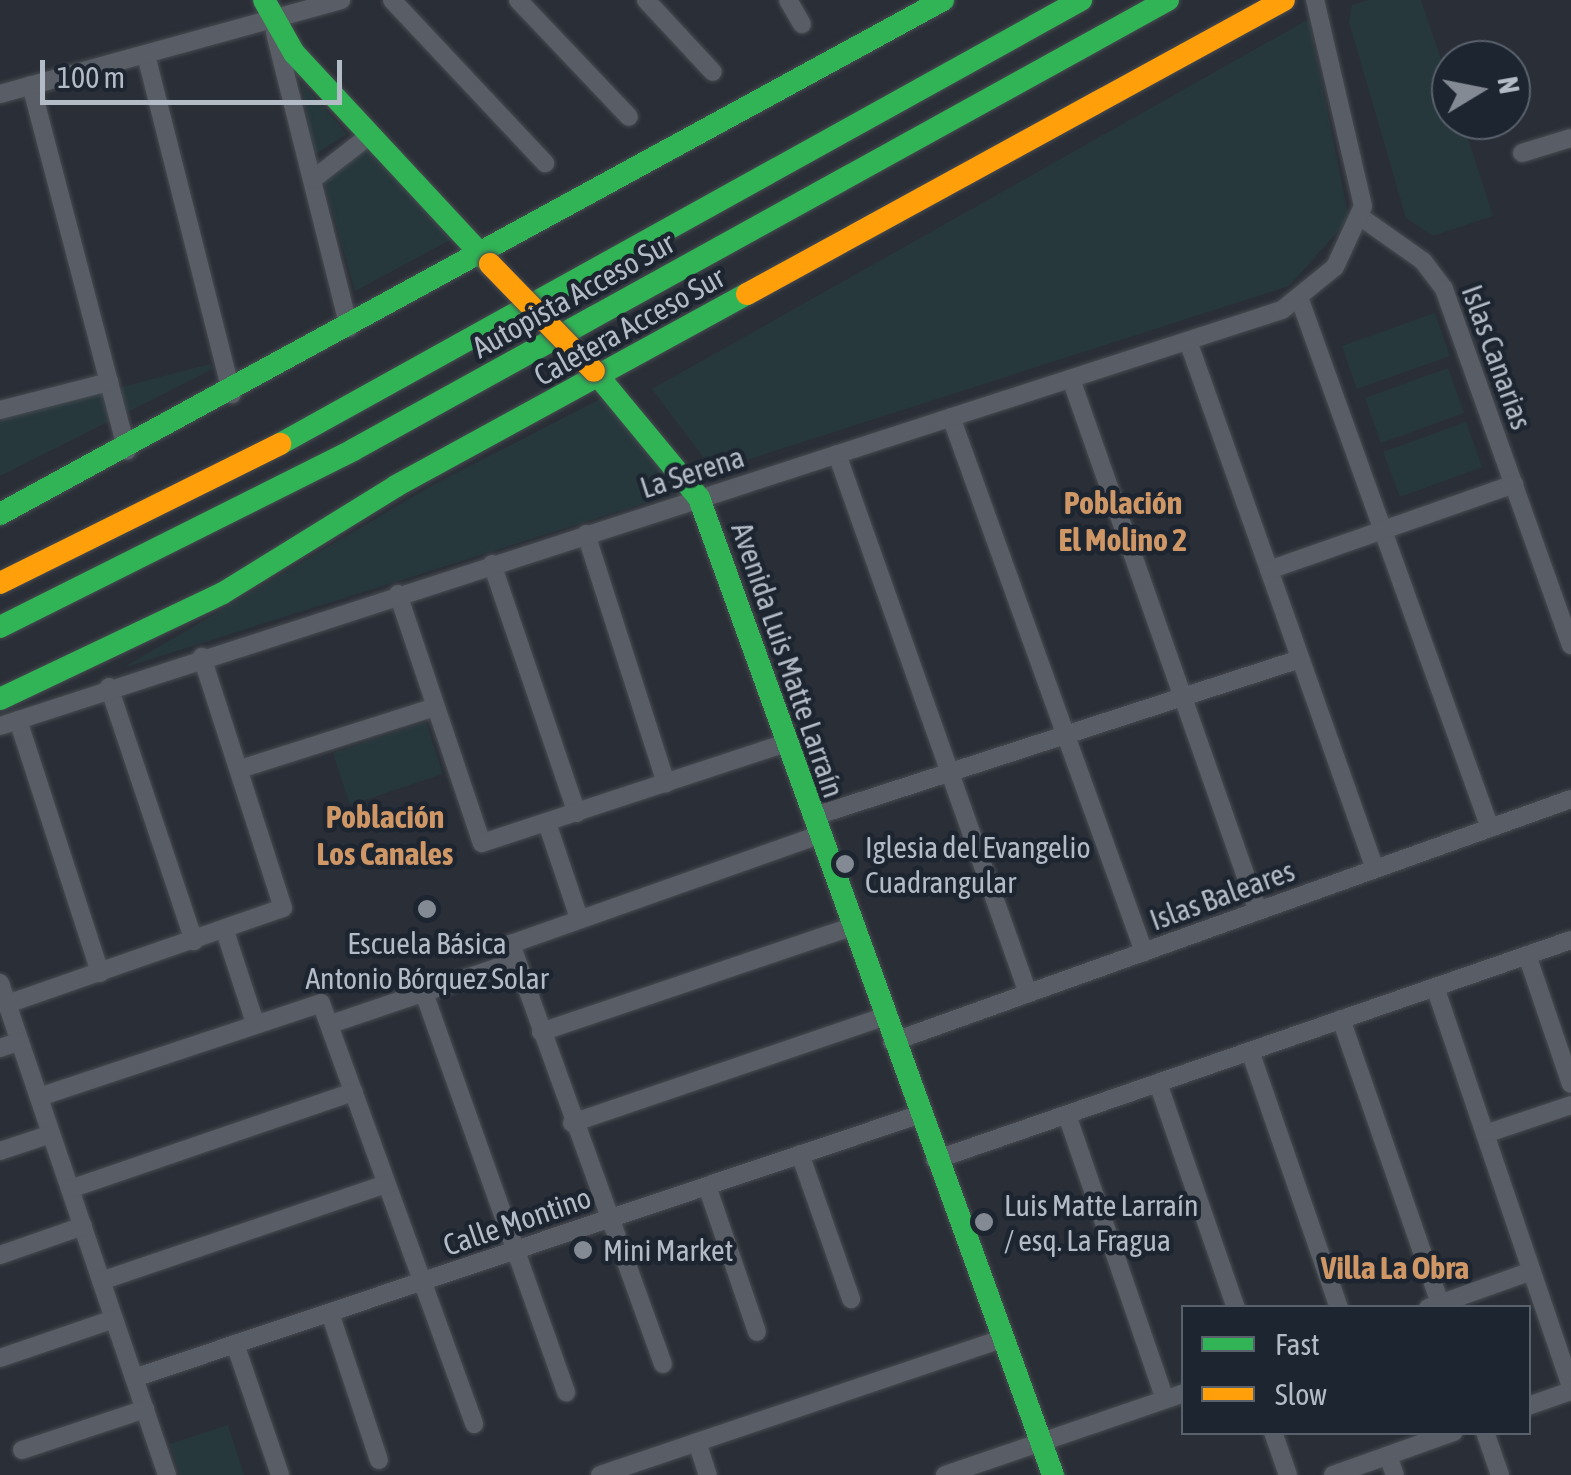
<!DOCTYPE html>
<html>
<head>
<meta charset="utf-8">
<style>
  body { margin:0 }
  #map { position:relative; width:1571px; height:1475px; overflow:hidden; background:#2a2e36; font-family:"Asap Condensed",sans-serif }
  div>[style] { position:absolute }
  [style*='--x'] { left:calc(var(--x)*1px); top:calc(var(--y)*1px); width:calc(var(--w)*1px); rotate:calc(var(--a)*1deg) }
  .green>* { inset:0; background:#27383c }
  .roads { filter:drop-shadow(0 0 2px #474b51) drop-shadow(0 0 2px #474b51) }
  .street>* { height:18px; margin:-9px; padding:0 9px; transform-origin:9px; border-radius:9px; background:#595d65 }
  .fast>* { height:22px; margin:-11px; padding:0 11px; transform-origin:11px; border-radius:11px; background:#30b455 }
  .slow>* { height:22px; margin:-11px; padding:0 11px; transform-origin:11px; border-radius:11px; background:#ff9f0a }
  .bridges { filter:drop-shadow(0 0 2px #454950) drop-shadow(0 0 2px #454950) }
  .slow-bridge>* { height:22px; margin:-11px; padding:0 11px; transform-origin:11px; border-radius:11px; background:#ff9f0a }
  .dots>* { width:28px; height:28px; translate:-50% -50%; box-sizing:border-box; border:5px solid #1d2531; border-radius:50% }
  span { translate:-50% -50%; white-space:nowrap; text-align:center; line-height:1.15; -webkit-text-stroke:9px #1d2531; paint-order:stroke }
  .street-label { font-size:30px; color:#b3bbc7 }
  .poi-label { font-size:30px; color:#b3bbc7 }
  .left { translate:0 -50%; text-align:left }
  .neighbourhood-label { font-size:32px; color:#d09766; font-weight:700 }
  .legend { position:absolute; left:1181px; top:1305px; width:350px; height:130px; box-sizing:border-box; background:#1d2531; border:2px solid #59616d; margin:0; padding:12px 18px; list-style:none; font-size:30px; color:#b3bbc7 }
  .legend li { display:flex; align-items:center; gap:20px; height:50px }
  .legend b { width:50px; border:2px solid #59616d }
  .north { position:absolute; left:1431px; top:40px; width:100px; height:100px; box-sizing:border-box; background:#1d2531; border:2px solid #59616d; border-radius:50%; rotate:80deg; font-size:28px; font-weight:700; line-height:40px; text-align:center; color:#b3bbc7 }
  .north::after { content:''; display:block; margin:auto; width:35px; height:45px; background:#838a94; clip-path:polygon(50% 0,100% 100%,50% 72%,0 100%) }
  .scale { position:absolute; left:40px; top:60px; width:302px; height:45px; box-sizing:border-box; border:5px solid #b3bbc7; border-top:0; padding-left:12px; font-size:30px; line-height:35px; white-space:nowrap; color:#b3bbc7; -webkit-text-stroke:8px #1d2531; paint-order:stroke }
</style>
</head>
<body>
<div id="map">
  <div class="green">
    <div style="clip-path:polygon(1368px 0,1421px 0,1451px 89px,1451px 120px,1462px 120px,1493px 216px,1433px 236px,1406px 218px,1349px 22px,1352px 5px)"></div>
    <div style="clip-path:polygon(1309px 19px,1349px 219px,1289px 286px,731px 465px,704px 458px,652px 389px)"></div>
    <div style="clip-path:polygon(301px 82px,347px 134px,314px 155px)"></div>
    <div style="clip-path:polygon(366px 143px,452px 239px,355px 291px,323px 178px)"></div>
    <div style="clip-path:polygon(1435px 313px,1450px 356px,1357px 389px,1342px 346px)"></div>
    <div style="clip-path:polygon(210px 364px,213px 369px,0 476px,0 419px)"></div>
    <div style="clip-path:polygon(1448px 368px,1464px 413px,1381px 443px,1365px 398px)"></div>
    <div style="clip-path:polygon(604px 397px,680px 492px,123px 668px,431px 486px)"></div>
    <div style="clip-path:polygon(1466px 422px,1482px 467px,1400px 497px,1383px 452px)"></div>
    <div style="clip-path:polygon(426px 722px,443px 774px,350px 805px,333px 753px)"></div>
    <div style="clip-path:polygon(228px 1425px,244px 1475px,180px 1475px,170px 1444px)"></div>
  </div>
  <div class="roads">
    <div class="street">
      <div style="--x:392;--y:0;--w:224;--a:46.8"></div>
      <div style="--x:518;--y:0;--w:161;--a:46.5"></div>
      <div style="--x:646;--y:0;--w:98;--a:47.1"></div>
      <div style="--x:788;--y:0;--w:28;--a:60"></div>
      <div style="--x:275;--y:33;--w:304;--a:75.9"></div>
      <div style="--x:146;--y:55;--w:350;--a:75.8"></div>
      <div style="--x:31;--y:85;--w:378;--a:75.3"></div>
      <div style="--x:0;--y:94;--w:354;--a:-15.4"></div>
      <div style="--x:1522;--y:153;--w:51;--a:-17"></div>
      <div style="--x:312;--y:180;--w:72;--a:-37.7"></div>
      <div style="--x:1362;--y:218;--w:75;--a:35.2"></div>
      <div style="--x:1423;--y:261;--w:35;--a:53"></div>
      <div style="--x:1444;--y:289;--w:378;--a:70.4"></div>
      <div style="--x:1300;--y:300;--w:561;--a:70.21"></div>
      <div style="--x:1188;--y:341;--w:560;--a:70.5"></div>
      <div style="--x:1071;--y:379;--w:564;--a:70.63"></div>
      <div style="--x:0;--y:410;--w:113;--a:-14.4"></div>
      <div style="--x:951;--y:417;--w:569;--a:70.16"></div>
      <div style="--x:837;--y:454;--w:572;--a:70.49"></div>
      <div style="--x:586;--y:534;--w:262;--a:72.2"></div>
      <div style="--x:492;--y:564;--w:263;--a:71.2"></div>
      <div style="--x:1269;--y:570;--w:260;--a:-19.3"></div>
      <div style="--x:398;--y:594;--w:263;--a:71.4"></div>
      <div style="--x:482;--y:843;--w:320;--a:-18.2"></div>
      <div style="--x:109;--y:687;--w:268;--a:71.5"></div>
      <div style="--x:18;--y:720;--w:266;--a:72"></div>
      <div style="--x:0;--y:726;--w:1348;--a:-17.98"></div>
      <div style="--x:1282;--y:310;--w:68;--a:-39.1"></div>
      <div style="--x:1335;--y:267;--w:67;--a:-65.3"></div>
      <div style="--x:1363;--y:206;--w:212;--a:-103.1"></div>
      <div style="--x:240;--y:769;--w:205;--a:-17.6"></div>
      <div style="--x:812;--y:817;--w:513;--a:-17.94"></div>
      <div style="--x:547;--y:823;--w:97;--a:71.4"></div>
      <div style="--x:225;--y:931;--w:97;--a:71.9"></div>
      <div style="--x:1527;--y:955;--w:136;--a:71.2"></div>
      <div style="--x:0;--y:983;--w:520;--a:71.25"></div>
      <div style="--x:1435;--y:987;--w:422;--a:71.2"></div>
      <div style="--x:424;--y:993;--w:424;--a:70.4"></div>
      <div style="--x:7;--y:1004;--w:292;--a:-19.2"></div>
      <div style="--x:283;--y:908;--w:264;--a:-107.9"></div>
      <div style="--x:1341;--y:1019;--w:301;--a:70.8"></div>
      <div style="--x:331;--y:1024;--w:195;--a:-18.8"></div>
      <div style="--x:541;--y:1032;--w:327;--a:-18.7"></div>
      <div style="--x:892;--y:1042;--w:721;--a:-19.69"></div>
      <div style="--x:0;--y:1048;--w:21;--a:-19"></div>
      <div style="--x:1250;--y:1051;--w:272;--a:70.9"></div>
      <div style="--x:1158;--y:1083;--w:238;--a:70.9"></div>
      <div style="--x:39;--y:1097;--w:297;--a:-18.4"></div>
      <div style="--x:321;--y:1003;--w:448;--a:70"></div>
      <div style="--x:1067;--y:1115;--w:300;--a:71"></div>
      <div style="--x:572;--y:1123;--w:329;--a:-18.8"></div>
      <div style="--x:1485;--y:1134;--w:91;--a:-18.6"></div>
      <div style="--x:0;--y:1151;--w:54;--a:-18.4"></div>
      <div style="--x:800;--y:1154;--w:154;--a:70.6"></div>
      <div style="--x:935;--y:1160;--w:673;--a:-19.08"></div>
      <div style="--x:707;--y:1186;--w:154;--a:71.1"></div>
      <div style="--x:70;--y:1189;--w:300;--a:-18.9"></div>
      <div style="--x:0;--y:1255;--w:88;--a:-19.3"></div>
      <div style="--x:101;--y:1281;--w:301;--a:-18.8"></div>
      <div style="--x:1428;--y:1308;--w:110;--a:-19.6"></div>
      <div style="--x:330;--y:1313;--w:155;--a:71.6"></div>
      <div style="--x:235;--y:1344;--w:139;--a:71"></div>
      <div style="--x:0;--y:1358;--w:120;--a:-18.9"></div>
      <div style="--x:663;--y:1364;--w:447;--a:-109.9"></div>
      <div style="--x:511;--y:944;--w:326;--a:-19.5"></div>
      <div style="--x:134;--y:1378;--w:827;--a:-18.54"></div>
      <div style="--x:1528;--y:1406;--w:46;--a:-19.2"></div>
      <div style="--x:1273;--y:1432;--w:46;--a:70.8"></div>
      <div style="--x:1485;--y:1432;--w:46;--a:70.8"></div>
      <div style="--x:697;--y:1442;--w:35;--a:72"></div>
      <div style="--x:22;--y:1450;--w:130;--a:-18.4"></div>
      <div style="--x:1388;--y:1456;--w:20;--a:70"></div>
      <div style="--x:600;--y:1475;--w:424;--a:-18.7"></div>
      <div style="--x:945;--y:1475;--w:253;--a:-18.9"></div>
      <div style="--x:1333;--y:1475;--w:128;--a:-19.6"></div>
    </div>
    <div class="fast">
      <div style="--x:264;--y:0;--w:61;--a:60.5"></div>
      <div style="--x:294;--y:53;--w:288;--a:47.1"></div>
      <div style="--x:594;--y:371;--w:165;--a:50.4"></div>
      <div style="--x:699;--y:498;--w:1039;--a:70.08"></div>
      <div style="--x:280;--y:444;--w:916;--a:-29"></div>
      <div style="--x:0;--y:514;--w:1074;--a:-28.59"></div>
      <div style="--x:0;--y:627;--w:395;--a:-26.6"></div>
      <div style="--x:353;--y:450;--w:931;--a:-28.91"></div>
      <div style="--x:0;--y:699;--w:247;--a:-25.4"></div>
      <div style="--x:223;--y:593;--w:203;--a:-31.7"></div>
      <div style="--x:396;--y:486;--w:400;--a:-28.7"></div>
    </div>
    <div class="slow">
      <div style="--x:747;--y:294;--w:612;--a:-28.7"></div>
      <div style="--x:0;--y:583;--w:313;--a:-26.4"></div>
    </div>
  </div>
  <div class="bridges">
    <div class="slow-bridge">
      <div style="--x:490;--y:264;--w:149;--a:45.8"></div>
    </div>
  </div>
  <div class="dots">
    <div style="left:845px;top:864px;background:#838a94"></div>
    <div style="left:427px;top:909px;background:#838a94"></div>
    <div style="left:984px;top:1222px;background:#838a94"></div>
    <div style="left:583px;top:1250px;background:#838a94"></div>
  </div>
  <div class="street-label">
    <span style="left:573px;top:295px;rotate:-29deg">Autopista Acceso Sur</span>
    <span style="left:629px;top:326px;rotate:-29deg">Caletera Acceso Sur</span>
    <span style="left:1497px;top:357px;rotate:70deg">Islas Canarias</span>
    <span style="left:692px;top:472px;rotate:-18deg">La Serena</span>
    <span style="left:788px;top:660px;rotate:71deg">Avenida Luis Matte Larraín</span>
    <span style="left:1222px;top:895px;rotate:-20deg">Islas Baleares</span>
    <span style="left:517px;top:1221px;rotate:-19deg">Calle Montino</span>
  </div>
  <div class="poi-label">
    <span class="left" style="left:865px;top:864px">Iglesia del Evangelio<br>Cuadrangular</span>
    <span style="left:427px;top:960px">Escuela Básica<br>Antonio Bórquez Solar</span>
    <span class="left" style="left:1004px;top:1222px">Luis Matte Larraín<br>/ esq. La Fragua</span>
    <span class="left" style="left:603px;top:1250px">Mini Market</span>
  </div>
  <div class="neighbourhood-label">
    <span style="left:1123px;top:522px">Población<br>El Molino 2</span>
    <span style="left:385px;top:836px">Población<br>Los Canales</span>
    <span style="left:1395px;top:1268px">Villa La Obra</span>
  </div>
  <ul class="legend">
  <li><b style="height:12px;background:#30b455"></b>Fast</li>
  <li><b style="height:12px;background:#ff9f0a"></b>Slow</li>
  </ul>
  <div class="north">N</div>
  <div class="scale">100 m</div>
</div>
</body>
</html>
